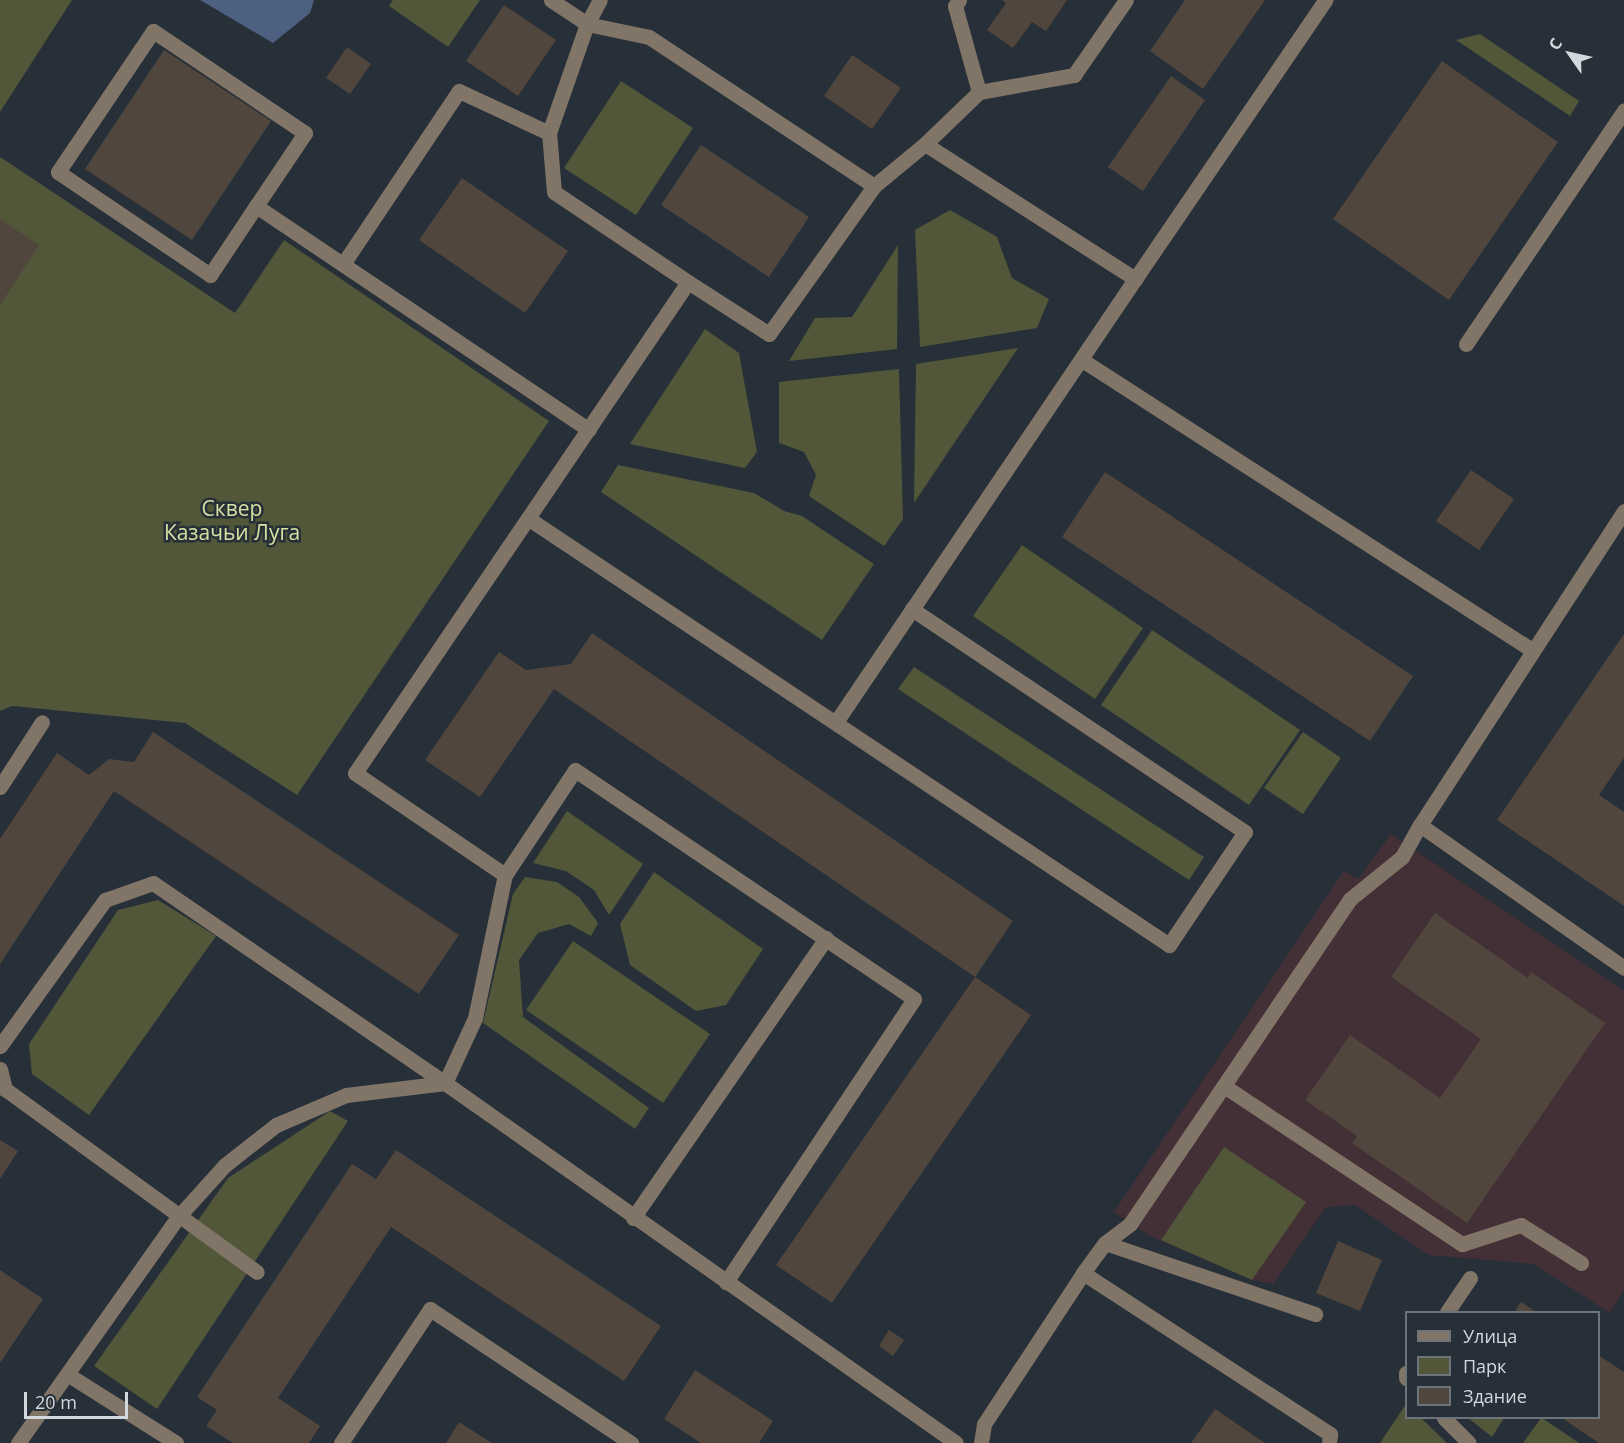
<!DOCTYPE html>
<html>
<head>
<meta charset="utf-8">
<style>
  body { margin:0 }
  #map { position:relative; width:1624px; height:1443px; overflow:hidden; background:#272f38; font-family:"Open Sans",sans-serif }
  div>[style] { position:absolute }
  [style*='--x'] { left:calc(var(--x)*1px); top:calc(var(--y)*1px); width:calc(var(--w)*1px); rotate:calc(var(--a)*1deg) }
  .medical>* { inset:0; background:#433036 }
  .green>* { inset:0; background:#515738 }
  .water>* { inset:0; background:#4d607f }
  .building>* { inset:0; background:#50463d }
  .minor>* { height:15px; margin:-7.5px; padding:0 7.5px; transform-origin:7.5px; border-radius:7.5px; background:#817568 }
  span { translate:-50% -50%; white-space:nowrap; text-align:center; line-height:1.15; -webkit-text-stroke:5px #272f38; paint-order:stroke }
  .park-label { font-size:21px; color:#d5e1a0 }
  .legend { position:absolute; left:1405px; top:1311px; width:195px; height:108px; box-sizing:border-box; background:#272f38; border:2px solid #6c737a; margin:0; padding:8px 10px; list-style:none; font-size:18px; color:#d3d8de }
  .legend li { display:flex; align-items:center; gap:12px; height:30px }
  .legend b { width:30px; border:2px solid #6c737a }
  .north { position:absolute; left:1540px; top:24px; width:60px; height:60px; -webkit-text-stroke:4px #272f38; paint-order:stroke; rotate:304deg; font-size:16px; font-weight:700; line-height:24px; text-align:center; color:#d3d8de }
  .north::after { content:''; display:block; margin:auto; width:21px; height:27px; background:#d3d8de; clip-path:polygon(50% 0,100% 100%,50% 72%,0 100%) }
  .scale { position:absolute; left:24px; top:1392px; width:104px; height:27px; box-sizing:border-box; border:3px solid #d3d8de; border-top:0; padding-left:8px; font-size:18px; line-height:21px; white-space:nowrap; color:#d3d8de; -webkit-text-stroke:4px #272f38; paint-order:stroke }
</style>
</head>
<body>
<div id="map">
  <div class="medical">
    <div style="clip-path:polygon(1391px 834px,1624px 991px,1624px 1290px,1610px 1313px,1534px 1264px,1429px 1255px,1355px 1205px,1326px 1207px,1273px 1284px,1252px 1280px,1148px 1235px,1114px 1212px,1344px 871px,1358px 879px)"></div>
  </div>
  <div class="green">
    <div style="clip-path:polygon(0 0,72px 0,0 112px)"></div>
    <div style="clip-path:polygon(393px 0,480px 0,448px 47px,389px 6px)"></div>
    <div style="clip-path:polygon(1480px 34px,1579px 101px,1570px 116px,1456px 40px)"></div>
    <div style="clip-path:polygon(621px 81px,693px 128px,636px 215px,564px 168px)"></div>
    <div style="clip-path:polygon(0 157px,235px 313px,284px 240px,549px 421px,297px 795px,185px 723px,12px 706px,0 711px)"></div>
    <div style="clip-path:polygon(950px 210px,997px 237px,1012px 278px,1049px 299px,1037px 328px,920px 347px,915px 230px)"></div>
    <div style="clip-path:polygon(898px 245px,897px 349px,789px 361px,815px 318px,852px 317px)"></div>
    <div style="clip-path:polygon(705px 329px,739px 353px,757px 452px,745px 468px,630px 444px)"></div>
    <div style="clip-path:polygon(1018px 348px,914px 503px,916px 364px)"></div>
    <div style="clip-path:polygon(899px 369px,903px 519px,884px 546px,809px 496px,816px 475px,804px 452px,779px 443px,779px 382px)"></div>
    <div style="clip-path:polygon(618px 465px,754px 493px,784px 511px,802px 516px,874px 564px,822px 640px,601px 492px)"></div>
    <div style="clip-path:polygon(1022px 545px,1143px 628px,1095px 699px,973px 616px)"></div>
    <div style="clip-path:polygon(1152px 630px,1300px 730px,1249px 805px,1101px 705px)"></div>
    <div style="clip-path:polygon(914px 667px,1204px 857px,1189px 880px,898px 689px)"></div>
    <div style="clip-path:polygon(1303px 732px,1341px 758px,1303px 814px,1264px 788px)"></div>
    <div style="clip-path:polygon(567px 811px,643px 864px,609px 915px,594px 890px,566px 871px,533px 863px)"></div>
    <div style="clip-path:polygon(654px 872px,763px 949px,726px 1005px,696px 1011px,630px 965px,620px 924px)"></div>
    <div style="clip-path:polygon(525px 877px,557px 882px,579px 897px,598px 923px,591px 936px,569px 924px,538px 933px,519px 960px,523px 1017px,649px 1108px,635px 1129px,483px 1023px,513px 894px)"></div>
    <div style="clip-path:polygon(158px 900px,216px 936px,89px 1115px,32px 1074px,29px 1044px,118px 910px)"></div>
    <div style="clip-path:polygon(573px 941px,710px 1034px,663px 1103px,526px 1010px)"></div>
    <div style="clip-path:polygon(330px 1111px,348px 1121px,157px 1409px,94px 1366px,228px 1178px)"></div>
    <div style="clip-path:polygon(1224px 1147px,1306px 1202px,1252px 1280px,1161px 1240px)"></div>
    <div style="clip-path:polygon(1406px 1404px,1406px 1418px,1421px 1418px,1447px 1443px,1380px 1443px)"></div>
    <div style="clip-path:polygon(1468px 1418px,1504px 1418px,1492px 1437px)"></div>
    <div style="clip-path:polygon(1541px 1418px,1542px 1418px,1579px 1443px,1523px 1443px)"></div>
  </div>
  <div class="water">
    <div style="clip-path:polygon(200px 0,314px 0,310px 13px,273px 43px)"></div>
  </div>
  <div class="building">
    <div style="clip-path:polygon(1002px 0,1067px 0,1046px 31px,1032px 22px,1013px 48px,987px 30px,1006px 3px)"></div>
    <div style="clip-path:polygon(1185px 0,1265px 0,1203px 89px,1150px 51px)"></div>
    <div style="clip-path:polygon(504px 5px,556px 40px,518px 96px,466px 61px)"></div>
    <div style="clip-path:polygon(347px 47px,371px 64px,350px 94px,326px 78px)"></div>
    <div style="clip-path:polygon(164px 50px,271px 121px,192px 240px,85px 169px)"></div>
    <div style="clip-path:polygon(852px 55px,901px 88px,872px 129px,824px 96px)"></div>
    <div style="clip-path:polygon(1442px 61px,1558px 142px,1449px 300px,1333px 219px)"></div>
    <div style="clip-path:polygon(1171px 76px,1205px 100px,1143px 191px,1108px 167px)"></div>
    <div style="clip-path:polygon(701px 145px,809px 217px,769px 277px,661px 205px)"></div>
    <div style="clip-path:polygon(462px 178px,568px 251px,525px 313px,419px 240px)"></div>
    <div style="clip-path:polygon(0 219px,39px 245px,0 305px)"></div>
    <div style="clip-path:polygon(1471px 470px,1514px 499px,1479px 550px,1436px 521px)"></div>
    <div style="clip-path:polygon(1105px 472px,1413px 676px,1370px 741px,1062px 537px)"></div>
    <div style="clip-path:polygon(592px 633px,1013px 921px,975px 977px,1031px 1015px,832px 1303px,776px 1265px,975px 977px,554px 689px,480px 797px,425px 760px,499px 652px,526px 670px,571px 664px)"></div>
    <div style="clip-path:polygon(1624px 634px,1624px 758px,1599px 795px,1624px 812px,1624px 906px,1497px 820px)"></div>
    <div style="clip-path:polygon(153px 732px,459px 935px,419px 994px,114px 791px,0 964px,0 839px,57px 753px,89px 775px,109px 759px,134px 762px)"></div>
    <div style="clip-path:polygon(1435px 913px,1528px 978px,1531px 972px,1605px 1023px,1467px 1223px,1352px 1143px,1357px 1136px,1305px 1100px,1350px 1035px,1440px 1098px,1481px 1039px,1391px 977px)"></div>
    <div style="clip-path:polygon(0 1140px,18px 1151px,0 1179px)"></div>
    <div style="clip-path:polygon(396px 1150px,661px 1326px,624px 1381px,391px 1227px,278px 1398px,320px 1426px,309px 1443px,233px 1443px,206px 1426px,217px 1410px,197px 1397px,352px 1164px,376px 1179px)"></div>
    <div style="clip-path:polygon(1338px 1241px,1382px 1260px,1360px 1311px,1316px 1293px)"></div>
    <div style="clip-path:polygon(0 1270px,43px 1299px,0 1363px)"></div>
    <div style="clip-path:polygon(1521px 1302px,1536px 1312px,1514px 1312px)"></div>
    <div style="clip-path:polygon(889px 1330px,904px 1340px,893px 1356px,879px 1346px)"></div>
    <div style="clip-path:polygon(1598px 1355px,1624px 1372px,1624px 1443px,1599px 1443px,1562px 1418px,1598px 1418px)"></div>
    <div style="clip-path:polygon(695px 1370px,773px 1421px,759px 1443px,701px 1443px,664px 1419px)"></div>
    <div style="clip-path:polygon(1215px 1409px,1265px 1443px,1191px 1443px)"></div>
    <div style="clip-path:polygon(459px 1422px,492px 1443px,446px 1443px)"></div>
  </div>
  <div class="minor">
    <div style="--x:551;--y:0;--w:43;--a:33.7"></div>
    <div style="--x:587;--y:24;--w:27;--a:-62"></div>
    <div style="--x:959;--y:0;--w:7;--a:124"></div>
    <div style="--x:955;--y:6;--w:89;--a:74.4"></div>
    <div style="--x:925;--y:144;--w:75;--a:-43.9"></div>
    <div style="--x:979;--y:92;--w:97;--a:-10.1"></div>
    <div style="--x:1074;--y:75;--w:91;--a:-55.3"></div>
    <div style="--x:256;--y:206;--w:88;--a:-56.1"></div>
    <div style="--x:305;--y:133;--w:183;--a:-146.1"></div>
    <div style="--x:153;--y:31;--w:170;--a:124"></div>
    <div style="--x:58;--y:172;--w:184;--a:34.1"></div>
    <div style="--x:210;--y:275;--w:83;--a:-56.3"></div>
    <div style="--x:256;--y:206;--w:401;--a:33.9"></div>
    <div style="--x:343;--y:264;--w:208;--a:-56.2"></div>
    <div style="--x:459;--y:91;--w:99;--a:25"></div>
    <div style="--x:688;--y:282;--w:161;--a:-146.1"></div>
    <div style="--x:554;--y:192;--w:59;--a:-94.8"></div>
    <div style="--x:549;--y:133;--w:115;--a:-70.8"></div>
    <div style="--x:587;--y:24;--w:63;--a:11.8"></div>
    <div style="--x:649;--y:37;--w:270;--a:33.5"></div>
    <div style="--x:1466;--y:344;--w:282;--a:-55.9"></div>
    <div style="--x:1082;--y:360;--w:535;--a:32.8"></div>
    <div style="--x:1624;--y:511;--w:374;--a:123"></div>
    <div style="--x:1420;--y:825;--w:249;--a:35"></div>
    <div style="--x:529;--y:519;--w:769;--a:33.65"></div>
    <div style="--x:1169;--y:945;--w:136;--a:-56.1"></div>
    <div style="--x:1245;--y:832;--w:401;--a:-146.2"></div>
    <div style="--x:836;--y:722;--w:534;--a:-55.98"></div>
    <div style="--x:0;--y:787;--w:77;--a:-57.1"></div>
    <div style="--x:505;--y:875;--w:181;--a:-145.8"></div>
    <div style="--x:355;--y:773;--w:593;--a:-55.85"></div>
    <div style="--x:688;--y:282;--w:96;--a:32.7"></div>
    <div style="--x:769;--y:334;--w:181;--a:-54.6"></div>
    <div style="--x:874;--y:186;--w:66;--a:-39.5"></div>
    <div style="--x:925;--y:144;--w:250;--a:32.7"></div>
    <div style="--x:1135;--y:279;--w:338;--a:-55.7"></div>
    <div style="--x:0;--y:1046;--w:180;--a:-54.3"></div>
    <div style="--x:105;--y:900;--w:51;--a:-19.5"></div>
    <div style="--x:153;--y:883;--w:354;--a:34.4"></div>
    <div style="--x:445;--y:1083;--w:72;--a:-65.2"></div>
    <div style="--x:475;--y:1018;--w:146;--a:-78.2"></div>
    <div style="--x:505;--y:875;--w:126;--a:-56.3"></div>
    <div style="--x:575;--y:770;--w:409;--a:34"></div>
    <div style="--x:914;--y:999;--w:340;--a:123.6"></div>
    <div style="--x:0;--y:1069;--w:21;--a:76"></div>
    <div style="--x:5;--y:1089;--w:311;--a:36"></div>
    <div style="--x:1224;--y:1086;--w:286;--a:33.6"></div>
    <div style="--x:1462;--y:1244;--w:62;--a:-17.9"></div>
    <div style="--x:1521;--y:1225;--w:71;--a:32.3"></div>
    <div style="--x:633;--y:1218;--w:340;--a:-55.4"></div>
    <div style="--x:1105;--y:1243;--w:222;--a:18.7"></div>
    <div style="--x:1083;--y:1273;--w:295;--a:33.1"></div>
    <div style="--x:1330;--y:1434;--w:9;--a:96"></div>
    <div style="--x:1447;--y:1312;--w:41;--a:-55.9"></div>
    <div style="--x:1406;--y:1373;--w:5;--a:90"></div>
    <div style="--x:67;--y:1374;--w:129;--a:32.3"></div>
    <div style="--x:1444;--y:1418;--w:35;--a:45"></div>
    <div style="--x:18;--y:1443;--w:277;--a:-54.7"></div>
    <div style="--x:178;--y:1217;--w:70;--a:-47.9"></div>
    <div style="--x:225;--y:1165;--w:65;--a:-38.1"></div>
    <div style="--x:276;--y:1125;--w:76;--a:-23.2"></div>
    <div style="--x:346;--y:1095;--w:100;--a:-6.9"></div>
    <div style="--x:445;--y:1083;--w:625;--a:35.16"></div>
    <div style="--x:341;--y:1443;--w:161;--a:-56.4"></div>
    <div style="--x:430;--y:1309;--w:242;--a:33.7"></div>
    <div style="--x:981;--y:1443;--w:19;--a:-81"></div>
    <div style="--x:984;--y:1424;--w:181;--a:-56.7"></div>
    <div style="--x:1083;--y:1273;--w:37;--a:-54"></div>
    <div style="--x:1105;--y:1243;--w:31;--a:-37"></div>
    <div style="--x:1130;--y:1224;--w:392;--a:-55.9"></div>
    <div style="--x:1350;--y:899;--w:67;--a:-38.9"></div>
    <div style="--x:1402;--y:857;--w:37;--a:-61"></div>
  </div>
  <div class="park-label">
    <span style="left:232px;top:520px">Сквер<br>Казачьи Луга</span>
  </div>
  <ul class="legend">
  <li><b style="height:8px;background:#817568"></b>Улица</li>
  <li><b style="height:16px;background:#515738"></b>Парк</li>
  <li><b style="height:16px;background:#50463d"></b>Здание</li>
  </ul>
  <div class="north">С</div>
  <div class="scale">20 m</div>
</div>
</body>
</html>
